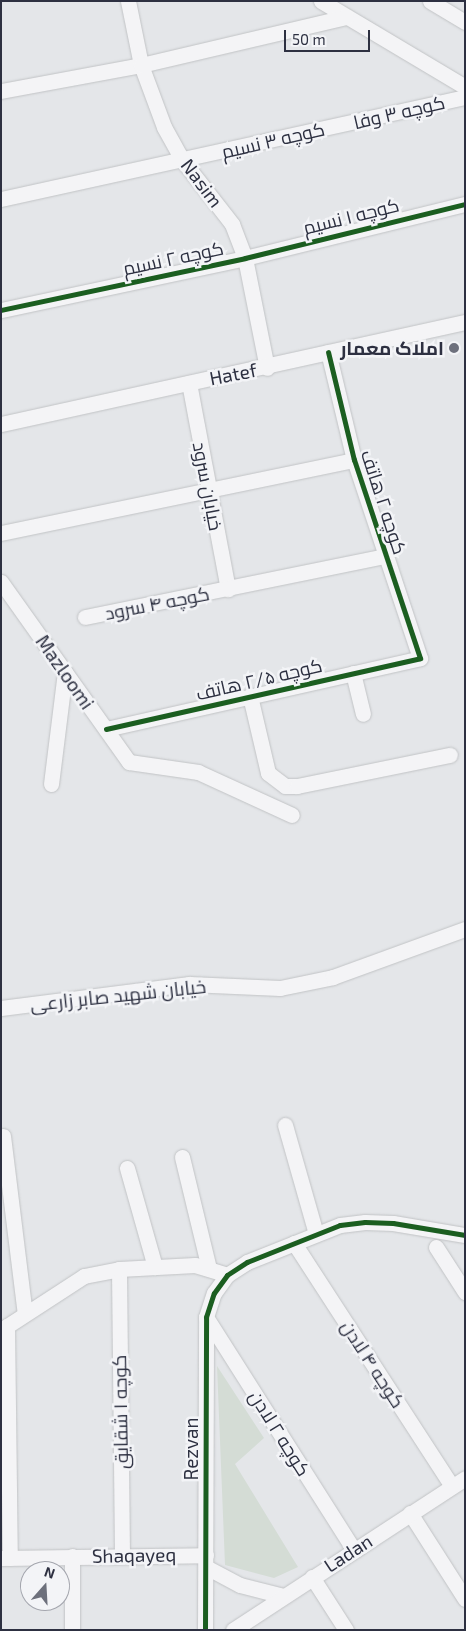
<!DOCTYPE html>
<html>
<head>
<meta charset="utf-8">
<style>
  body { margin:0 }
  #map { position:relative; width:466px; height:1631px; overflow:hidden; background:#e4e6e9; font-family:"Exo 2",Cairo,sans-serif }
  div>[style] { position:absolute }
  [style*='--x'] { left:calc(var(--x)*1px); top:calc(var(--y)*1px); width:calc(var(--w)*1px); rotate:calc(var(--a)*1deg) }
  .green>* { inset:0; background:#d4dcd5 }
  .roads { filter:drop-shadow(0 0 1px #c1c3c5) drop-shadow(0 0 1px #c1c3c5) }
  .minor>* { height:15px; margin:-7.5px; padding:0 7.5px; transform-origin:7.5px; border-radius:7.5px; background:#f4f4f6 }
  .cycleway>* { height:5px; margin:-2.5px; padding:0 2.5px; transform-origin:2.5px; border-radius:2.5px; background:#1b5e20 }
  .dots>* { width:14px; height:14px; translate:-50% -50%; box-sizing:border-box; border:2px solid #f3f4f7; border-radius:50% }
  span { translate:-50% -50%; white-space:nowrap; text-align:center; line-height:1.15; -webkit-text-stroke:5px #f3f4f7; paint-order:stroke }
  .street-label { font-size:19px; color:#2d3041 }
  .poi-label { font-size:19px; color:#2d3041; font-weight:700 }
  .right { translate:-100% -50%; text-align:right }
  .frame { position:absolute; inset:0; border:2px solid #2d3041; pointer-events:none }
  .north { position:absolute; left:20px; top:1561px; width:50px; height:50px; box-sizing:border-box; background:#f3f4f7; border:1px solid #a4a6ae; border-radius:50%; rotate:19deg; font-size:14px; font-weight:700; line-height:20px; text-align:center; color:#2d3041 }
  .north::after { content:''; display:block; margin:auto; width:18px; height:22px; background:#6d707c; clip-path:polygon(50% 0,100% 100%,50% 72%,0 100%) }
  .scale { position:absolute; left:284px; top:30px; width:86px; height:22px; box-sizing:border-box; border:2px solid #2d3041; border-top:0; padding-left:6px; font-size:15px; line-height:18px; white-space:nowrap; color:#2d3041; -webkit-text-stroke:4px #f3f4f7; paint-order:stroke }
</style>
</head>
<body>
<div id="map">
  <div class="green">
    <div style="clip-path:polygon(217px 1366px,264px 1438px,235px 1464px,298px 1567px,274px 1578px,225px 1565px)"></div>
  </div>
  <div class="roads">
    <div class="minor">
      <div style="--x:128;--y:1;--w:65;--a:78.5"></div>
      <div style="--x:141;--y:65;--w:66;--a:69.6"></div>
      <div style="--x:164;--y:127;--w:39;--a:61"></div>
      <div style="--x:183;--y:161;--w:80;--a:52.1"></div>
      <div style="--x:232;--y:224;--w:36;--a:69"></div>
      <div style="--x:245;--y:258;--w:112;--a:78.7"></div>
      <div style="--x:321;--y:1;--w:168;--a:30.8"></div>
      <div style="--x:430;--y:1;--w:41;--a:31"></div>
      <div style="--x:1;--y:91;--w:142;--a:-10.5"></div>
      <div style="--x:141;--y:65;--w:211;--a:-13.2"></div>
      <div style="--x:1;--y:199;--w:475;--a:-12.4"></div>
      <div style="--x:1;--y:310;--w:249;--a:-12"></div>
      <div style="--x:245;--y:258;--w:227;--a:-13.8"></div>
      <div style="--x:189;--y:383;--w:210;--a:79.3"></div>
      <div style="--x:1;--y:424;--w:475;--a:-12.4"></div>
      <div style="--x:1;--y:533;--w:360;--a:-11.7"></div>
      <div style="--x:1;--y:582;--w:221;--a:54.6"></div>
      <div style="--x:129;--y:762;--w:70;--a:8.2"></div>
      <div style="--x:198;--y:772;--w:103;--a:24.6"></div>
      <div style="--x:85;--y:617;--w:306;--a:-11.5"></div>
      <div style="--x:353;--y:673;--w:42;--a:76.3"></div>
      <div style="--x:250;--y:696;--w:79;--a:76.8"></div>
      <div style="--x:268;--y:773;--w:21;--a:37"></div>
      <div style="--x:285;--y:786;--w:12;--a:0"></div>
      <div style="--x:297;--y:786;--w:156;--a:-11.5"></div>
      <div style="--x:106;--y:729;--w:322;--a:-12.7"></div>
      <div style="--x:420;--y:658;--w:209;--a:-108.4"></div>
      <div style="--x:354;--y:460;--w:111;--a:-103.5"></div>
      <div style="--x:51;--y:784;--w:113;--a:-82.9"></div>
      <div style="--x:1;--y:1008;--w:190;--a:-7.3"></div>
      <div style="--x:189;--y:984;--w:91;--a:2.5"></div>
      <div style="--x:280;--y:988;--w:54;--a:-11.7"></div>
      <div style="--x:333;--y:977;--w:140;--a:-20"></div>
      <div style="--x:285;--y:1125;--w:113;--a:74.1"></div>
      <div style="--x:3;--y:1136;--w:179;--a:83"></div>
      <div style="--x:182;--y:1157;--w:115;--a:76.4"></div>
      <div style="--x:127;--y:1168;--w:103;--a:74.2"></div>
      <div style="--x:294;--y:1243;--w:290;--a:57"></div>
      <div style="--x:436;--y:1247;--w:54;--a:57.2"></div>
      <div style="--x:119;--y:1269;--w:286;--a:89.4"></div>
      <div style="--x:206;--y:1317;--w:276;--a:57.6"></div>
      <div style="--x:7;--y:1326;--w:232;--a:89.3"></div>
      <div style="--x:1;--y:1330;--w:99;--a:-33"></div>
      <div style="--x:84;--y:1276;--w:36;--a:-11"></div>
      <div style="--x:119;--y:1269;--w:76;--a:-3"></div>
      <div style="--x:195;--y:1265;--w:34;--a:17"></div>
      <div style="--x:410;--y:1513;--w:102;--a:57.4"></div>
      <div style="--x:72;--y:1556;--w:74;--a:90"></div>
      <div style="--x:2;--y:1558;--w:204;--a:-0.8"></div>
      <div style="--x:206;--y:1567;--w:38;--a:28"></div>
      <div style="--x:240;--y:1585;--w:44;--a:14.3"></div>
      <div style="--x:312;--y:1577;--w:63;--a:57.3"></div>
      <div style="--x:205;--y:1630;--w:313;--a:-89.8"></div>
      <div style="--x:206;--y:1317;--w:25;--a:-72"></div>
      <div style="--x:214;--y:1293;--w:22;--a:-54"></div>
      <div style="--x:227;--y:1275;--w:24;--a:-33"></div>
      <div style="--x:247;--y:1262;--w:100;--a:-21.7"></div>
      <div style="--x:340;--y:1225;--w:25;--a:-7"></div>
      <div style="--x:365;--y:1222;--w:28;--a:2"></div>
      <div style="--x:393;--y:1223;--w:73;--a:9.5"></div>
      <div style="--x:233;--y:1630;--w:277;--a:-33.2"></div>
    </div>
  </div>
  <div class="cycleway">
    <div style="--x:1;--y:310;--w:249;--a:-12"></div>
    <div style="--x:245;--y:258;--w:227;--a:-13.8"></div>
    <div style="--x:106;--y:729;--w:322;--a:-12.7"></div>
    <div style="--x:420;--y:658;--w:209;--a:-108.4"></div>
    <div style="--x:354;--y:460;--w:111;--a:-103.5"></div>
    <div style="--x:205;--y:1630;--w:313;--a:-89.8"></div>
    <div style="--x:206;--y:1317;--w:25;--a:-72"></div>
    <div style="--x:214;--y:1293;--w:22;--a:-54"></div>
    <div style="--x:227;--y:1275;--w:24;--a:-33"></div>
    <div style="--x:247;--y:1262;--w:100;--a:-21.7"></div>
    <div style="--x:340;--y:1225;--w:25;--a:-7"></div>
    <div style="--x:365;--y:1222;--w:28;--a:2"></div>
    <div style="--x:393;--y:1223;--w:73;--a:9.5"></div>
  </div>
  <div class="dots">
    <div style="left:454px;top:348px;background:#6d707c"></div>
  </div>
  <div class="street-label">
    <span style="left:399px;top:112px;rotate:-13deg">کوچه ۳ وفا</span>
    <span style="left:273px;top:140px;rotate:-13deg">کوچه ۳ نسیم</span>
    <span style="left:202px;top:183px;rotate:53deg">Nasim</span>
    <span style="left:351px;top:216px;rotate:-14deg">کوچه ۱ نسیم</span>
    <span style="left:173px;top:258px;rotate:-12deg">کوچه ۲ نسیم</span>
    <span style="left:233px;top:374px;rotate:-11deg">Hatef</span>
    <span style="left:208px;top:486px;rotate:79deg">خیابان سرود</span>
    <span style="left:384px;top:502px;rotate:72deg">کوچه ۲ هاتف</span>
    <span style="left:157px;top:603px;rotate:-11deg">کوچه ۴ سرود</span>
    <span style="left:65px;top:672px;rotate:55deg">Mazloomi</span>
    <span style="left:259px;top:679px;rotate:-13deg">کوچه ۲/۵ هاتف</span>
    <span style="left:118px;top:995px;rotate:-6deg">خیابان شهید صابر زارعی</span>
    <span style="left:373px;top:1364px;rotate:57deg">کوچه ۴ لادن</span>
    <span style="left:120px;top:1412px;rotate:-91deg">کوچه ۱ شقایق</span>
    <span style="left:280px;top:1433px;rotate:58deg">کوچه ۲ لادن</span>
    <span style="left:191px;top:1449px;rotate:-90deg">Rezvan</span>
    <span style="left:348px;top:1553px;rotate:-33deg">Ladan</span>
    <span style="left:134px;top:1555px;rotate:-1deg">Shaqayeq</span>
  </div>
  <div class="poi-label">
    <span class="right" style="left:444px;top:348px">املاک معمار</span>
  </div>
  <div class="frame"></div>
  <div class="north">N</div>
  <div class="scale">50 m</div>
</div>
</body>
</html>
